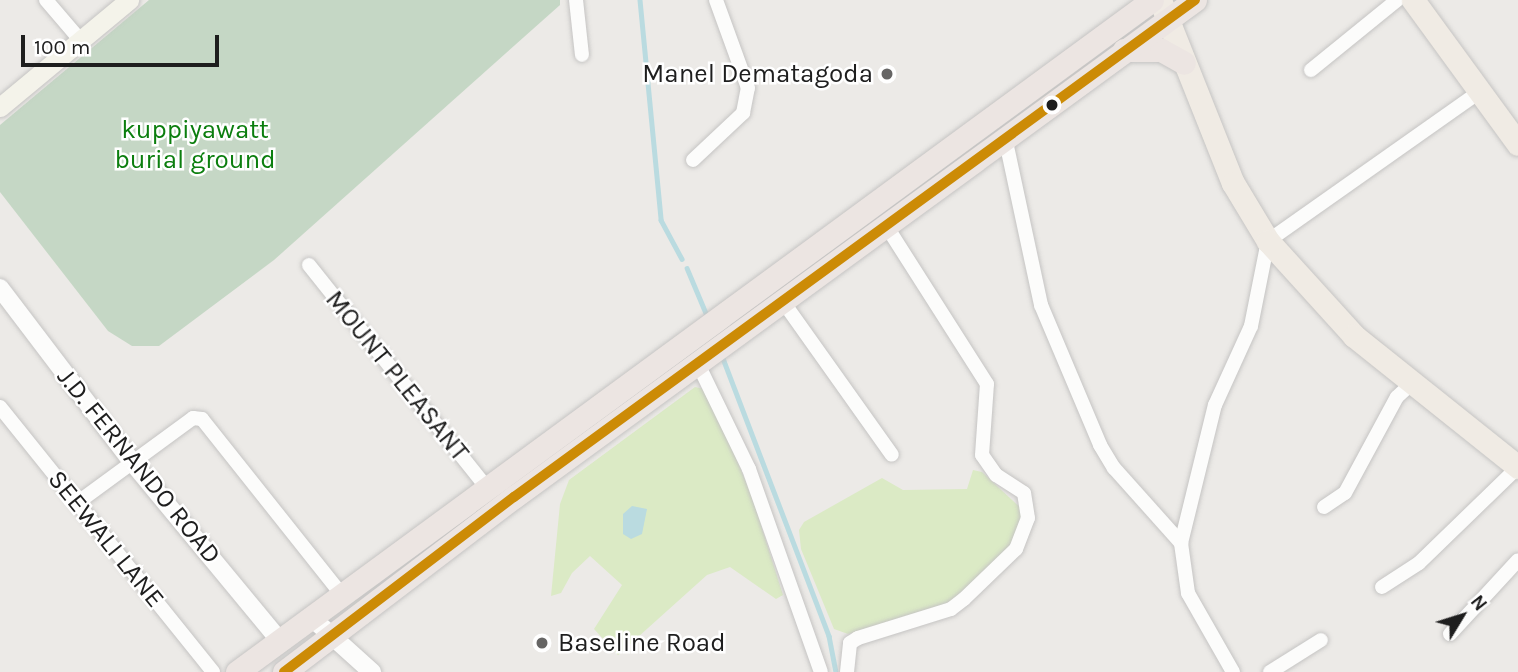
<!DOCTYPE html>
<html>
<head>
<meta charset="utf-8">
<style>
  body { margin:0 }
  #map { position:relative; width:1518px; height:672px; overflow:hidden; background:#eceae7; font-family:Karla,sans-serif }
  div>[style] { position:absolute }
  [style*='--x'] { left:calc(var(--x)*1px); top:calc(var(--y)*1px); width:calc(var(--w)*1px); rotate:calc(var(--a)*1deg) }
  .grass>* { inset:0; background:#dbeac5 }
  .cemetery>* { inset:0; background:#c5d7c5 }
  .water>* { inset:0; background:#badbe0 }
  .stream>* { height:4.5px; margin:-2.25px; padding:0 2.25px; transform-origin:2.25px; border-radius:2.25px; background:#badbe0 }
  .roads { filter:drop-shadow(0 0 2px #c5c4c3) drop-shadow(0 0 2px #c5c4c3) }
  .minor>* { height:14px; margin:-7px; padding:0 7px; transform-origin:7px; border-radius:7px; background:#fcfcfb }
  .tertiary>* { height:18px; margin:-9px; padding:0 9px; transform-origin:9px; border-radius:9px; background:#fcfcfb }
  .secondary>* { height:19px; margin:-9.5px; padding:0 9.5px; transform-origin:9.5px; border-radius:9.5px; background:#f4f3ea }
  .primary>* { height:23px; margin:-11.5px; padding:0 11.5px; transform-origin:11.5px; border-radius:11.5px; background:#f0ebe4 }
  .trunk>* { height:23px; margin:-11.5px; padding:0 11.5px; transform-origin:11.5px; border-radius:11.5px; background:#ece5e2 }
  .bus-1>* { height:10px; margin:-5px; padding:0 5px; transform-origin:5px; border-radius:5px; background:#cc8b06 }
  .dots>* { width:19px; height:19px; translate:-50% -50%; box-sizing:border-box; border:4px solid #fff; border-radius:50% }
  span { translate:-50% -50%; white-space:nowrap; text-align:center; line-height:1.15; -webkit-text-stroke:5px #fff; paint-order:stroke }
  .poi-label { font-size:26px; color:#1e1e1e }
  .right { translate:-100% -50%; text-align:right }
  .left { translate:0 -50%; text-align:left }
  .park-label { font-size:26px; color:#0b7e0e }
  .street-label { font-size:26px; color:#1e1e1e }
  .north { position:absolute; left:1427px; top:581px; width:70px; height:70px; -webkit-text-stroke:5px #fff; paint-order:stroke; rotate:52deg; font-size:19px; font-weight:700; line-height:28px; text-align:center; color:#1e1e1e }
  .north::after { content:''; display:block; margin:auto; width:24px; height:32px; background:#1e1e1e; clip-path:polygon(50% 0,100% 100%,50% 72%,0 100%) }
  .scale { position:absolute; left:21px; top:35px; width:198px; height:32px; box-sizing:border-box; border:4px solid #1e1e1e; border-top:0; padding-left:9px; font-size:21px; line-height:24px; white-space:nowrap; color:#1e1e1e; -webkit-text-stroke:5px #fff; paint-order:stroke }
</style>
</head>
<body>
<div id="map">
  <div class="grass">
    <div style="clip-path:polygon(695px 387px,704px 389px,715px 405px,753px 500px,783px 595px,776px 599px,730px 567px,707px 575px,618px 655px,594px 629px,622px 585px,590px 556px,572px 573px,561px 593px,551px 596px,560px 504px,569px 480px)"></div>
    <div style="clip-path:polygon(973px 470px,982px 472px,1024px 511px,1009px 551px,946px 607px,848px 634px,834px 629px,801px 549px,799px 530px,804px 522px,882px 478px,903px 490px,967px 489px)"></div>
  </div>
  <div class="cemetery">
    <div style="clip-path:polygon(149px 0,560px 0,560px 5px,274px 260px,159px 346px,132px 346px,108px 331px,0 192px,0 125px)"></div>
  </div>
  <div class="water">
    <div style="clip-path:polygon(632px 506px,647px 509px,642px 534px,631px 539px,623px 534px,623px 514px)"></div>
  </div>
  <div class="stream">
    <div style="--x:640;--y:0;--w:221;--a:84.5"></div>
    <div style="--x:661;--y:220;--w:44;--a:61.7"></div>
    <div style="--x:687;--y:268;--w:54;--a:67.2"></div>
    <div style="--x:721;--y:353;--w:303;--a:69.1"></div>
    <div style="--x:829;--y:636;--w:37;--a:79"></div>
  </div>
  <div class="roads">
    <div class="minor">
      <div style="--x:46;--y:0;--w:54;--a:49.5"></div>
      <div style="--x:576;--y:0;--w:55;--a:83.8"></div>
      <div style="--x:1311;--y:70;--w:111;--a:-39.1"></div>
      <div style="--x:1005;--y:137;--w:172;--a:77.9"></div>
      <div style="--x:1041;--y:305;--w:152;--a:67.1"></div>
      <div style="--x:1100;--y:445;--w:27;--a:59"></div>
      <div style="--x:1114;--y:468;--w:101;--a:48.2"></div>
      <div style="--x:693;--y:160;--w:69;--a:-43.2"></div>
      <div style="--x:743;--y:113;--w:25;--a:-79"></div>
      <div style="--x:748;--y:88;--w:94;--a:-110"></div>
      <div style="--x:309;--y:265;--w:284;--a:51.4"></div>
      <div style="--x:784;--y:303;--w:186;--a:54.6"></div>
      <div style="--x:698;--y:364;--w:117;--a:64.1"></div>
      <div style="--x:749;--y:469;--w:215;--a:70.5"></div>
      <div style="--x:0;--y:407;--w:340;--a:51.2"></div>
      <div style="--x:77;--y:503;--w:144;--a:-36.2"></div>
      <div style="--x:193;--y:418;--w:9;--a:6"></div>
      <div style="--x:202;--y:419;--w:226;--a:51.5"></div>
      <div style="--x:1324;--y:507;--w:25;--a:-34"></div>
      <div style="--x:1345;--y:493;--w:109;--a:-61.6"></div>
      <div style="--x:1397;--y:397;--w:19;--a:-43"></div>
      <div style="--x:1382;--y:587;--w:44;--a:-33"></div>
      <div style="--x:1419;--y:563;--w:138;--a:-44.1"></div>
      <div style="--x:1450;--y:634;--w:100;--a:-47.4"></div>
      <div style="--x:847;--y:672;--w:29;--a:-84"></div>
      <div style="--x:850;--y:643;--w:9;--a:-32"></div>
      <div style="--x:858;--y:638;--w:97;--a:-17.3"></div>
      <div style="--x:951;--y:609;--w:16;--a:-38"></div>
      <div style="--x:964;--y:599;--w:72;--a:-43.9"></div>
      <div style="--x:1016;--y:549;--w:33;--a:-69"></div>
      <div style="--x:1028;--y:518;--w:25;--a:-99"></div>
      <div style="--x:1024;--y:493;--w:33;--a:-147"></div>
      <div style="--x:996;--y:475;--w:24;--a:-125"></div>
      <div style="--x:982;--y:455;--w:71;--a:-86"></div>
      <div style="--x:987;--y:384;--w:186;--a:-122.5"></div>
      <div style="--x:1233;--y:672;--w:91;--a:-119.7"></div>
      <div style="--x:1188;--y:593;--w:50;--a:-98"></div>
      <div style="--x:1181;--y:543;--w:142;--a:-76.2"></div>
      <div style="--x:1215;--y:405;--w:87;--a:-65.5"></div>
      <div style="--x:1251;--y:326;--w:87;--a:-78.7"></div>
      <div style="--x:1268;--y:241;--w:258;--a:-35.2"></div>
      <div style="--x:1270;--y:672;--w:60;--a:-32.1"></div>
    </div>
    <div class="tertiary">
      <div style="--x:0;--y:288;--w:218;--a:52.8"></div>
      <div style="--x:132;--y:462;--w:232;--a:50.4"></div>
      <div style="--x:312;--y:618;--w:81;--a:42"></div>
    </div>
    <div class="secondary">
      <div style="--x:0;--y:107;--w:168;--a:-39.7"></div>
    </div>
    <div class="primary">
      <div style="--x:1160;--y:0;--w:197;--a:68.3"></div>
      <div style="--x:1233;--y:183;--w:68;--a:58.9"></div>
      <div style="--x:1268;--y:241;--w:128;--a:47.8"></div>
      <div style="--x:1354;--y:336;--w:210;--a:38.6"></div>
      <div style="--x:1413;--y:0;--w:178;--a:53.9"></div>
    </div>
    <div class="trunk">
      <div style="--x:1124;--y:50;--w:37;--a:0"></div>
      <div style="--x:1161;--y:50;--w:26;--a:29"></div>
      <div style="--x:237;--y:672;--w:1135;--a:-36.29"></div>
      <div style="--x:284;--y:672;--w:289;--a:-37.3"></div>
      <div style="--x:514;--y:497;--w:843;--a:-36.12"></div>
    </div>
  </div>
  <div class="bus-1">
    <div style="--x:284;--y:672;--w:289;--a:-37.3"></div>
    <div style="--x:514;--y:497;--w:843;--a:-36.12"></div>
  </div>
  <div class="dots">
    <div style="left:887px;top:74px;background:#666564"></div>
    <div style="left:1052px;top:105px;background:#1e1e1e"></div>
    <div style="left:542px;top:643px;background:#666564"></div>
  </div>
  <div class="poi-label">
    <span class="right" style="left:873px;top:74px">Manel Dematagoda</span>
    <span class="left" style="left:558px;top:643px">Baseline Road</span>
  </div>
  <div class="park-label">
    <span style="left:195px;top:145px">kuppiyawatt<br>burial ground</span>
  </div>
  <div class="street-label">
    <span style="left:397px;top:376px;rotate:51deg">MOUNT PLEASANT</span>
    <span style="left:139px;top:466px;rotate:51deg">J.D. FERNANDO ROAD</span>
    <span style="left:106px;top:539px;rotate:51deg">SEEWALI LANE</span>
  </div>
  <div class="north">N</div>
  <div class="scale">100 m</div>
</div>
</body>
</html>
